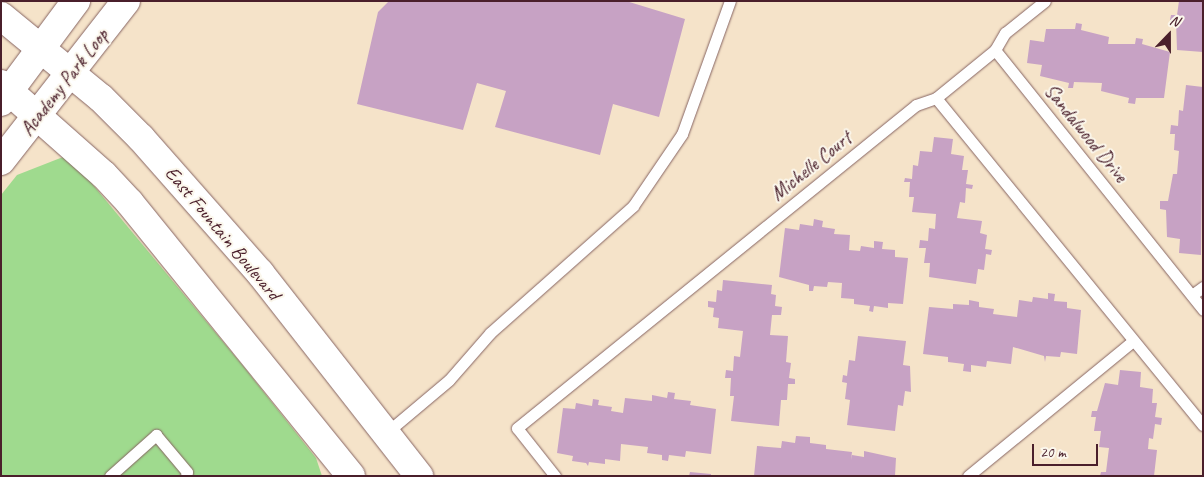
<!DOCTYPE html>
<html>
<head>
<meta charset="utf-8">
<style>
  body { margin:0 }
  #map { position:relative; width:1204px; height:477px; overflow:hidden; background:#f5e3c9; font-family:Caveat,sans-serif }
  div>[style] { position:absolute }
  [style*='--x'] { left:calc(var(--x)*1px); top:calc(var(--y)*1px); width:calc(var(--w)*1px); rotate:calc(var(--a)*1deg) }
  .green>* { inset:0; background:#9fda8e }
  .building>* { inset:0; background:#c7a2c4 }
  .roads { filter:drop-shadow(0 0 1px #866462) drop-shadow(0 0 1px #866462) }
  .service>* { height:11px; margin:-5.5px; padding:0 5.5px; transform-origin:5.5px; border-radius:5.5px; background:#fff }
  .tertiary>* { height:28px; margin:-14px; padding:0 14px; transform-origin:14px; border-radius:14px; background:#fff }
  .trunk>* { height:28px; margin:-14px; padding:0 14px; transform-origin:14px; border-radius:14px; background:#fff }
  span { translate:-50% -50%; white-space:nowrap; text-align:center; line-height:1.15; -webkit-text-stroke:4px #fbf7ec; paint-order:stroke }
  .street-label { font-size:20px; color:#4a1f2b }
  .frame { position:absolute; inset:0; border:2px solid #4a1f2b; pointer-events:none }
  .north { position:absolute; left:1144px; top:10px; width:50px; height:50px; -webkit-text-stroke:4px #fbf7ec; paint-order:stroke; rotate:22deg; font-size:14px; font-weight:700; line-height:20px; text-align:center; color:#4a1f2b }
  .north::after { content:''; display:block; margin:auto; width:18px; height:22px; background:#4a1f2b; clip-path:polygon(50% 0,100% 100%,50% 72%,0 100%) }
  .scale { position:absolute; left:1032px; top:444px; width:66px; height:22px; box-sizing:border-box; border:2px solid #4a1f2b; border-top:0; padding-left:6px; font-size:15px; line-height:18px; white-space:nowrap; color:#4a1f2b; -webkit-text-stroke:4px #fbf7ec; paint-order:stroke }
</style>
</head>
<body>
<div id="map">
  <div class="green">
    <div style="clip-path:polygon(63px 157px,89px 180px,244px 367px,316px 458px,322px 476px,1px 476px,1px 195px,17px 175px)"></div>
  </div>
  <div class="building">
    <div style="clip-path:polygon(389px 1px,626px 1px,685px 19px,659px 117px,613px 104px,600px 155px,495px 127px,506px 91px,477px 83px,463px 130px,357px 104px,378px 12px)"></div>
    <div style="clip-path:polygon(1179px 1px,1203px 1px,1203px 52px,1177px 50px,1176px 21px,1170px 20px,1171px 15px,1177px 15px)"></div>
    <div style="clip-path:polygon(1076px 23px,1082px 24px,1081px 30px,1109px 37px,1108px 44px,1135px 44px,1136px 38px,1143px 39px,1142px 44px,1170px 52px,1164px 98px,1136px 98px,1135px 104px,1128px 103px,1129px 98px,1101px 91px,1102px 83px,1074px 82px,1073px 88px,1068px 88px,1069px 83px,1040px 76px,1042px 65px,1027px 63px,1030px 40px,1044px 42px,1046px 29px,1075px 29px)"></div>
    <div style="clip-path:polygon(1186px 85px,1203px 87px,1201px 255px,1179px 253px,1180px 239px,1167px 237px,1166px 210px,1160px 209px,1160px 201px,1168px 201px,1173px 174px,1177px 174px,1179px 151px,1174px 150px,1175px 134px,1170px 134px,1171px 125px,1178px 126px,1179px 110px,1183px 111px)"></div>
    <div style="clip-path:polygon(934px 137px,953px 139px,951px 154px,964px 156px,962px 170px,968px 170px,966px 184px,973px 185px,972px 189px,966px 188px,965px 203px,960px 202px,957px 218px,982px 221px,980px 233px,987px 235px,985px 249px,992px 250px,991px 255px,986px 254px,984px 270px,978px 269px,976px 284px,929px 277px,930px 263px,924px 263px,926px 248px,919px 248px,920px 240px,928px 241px,929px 228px,935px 229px,936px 214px,912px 212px,914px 197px,909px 197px,910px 182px,904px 182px,905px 178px,912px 179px,913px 165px,918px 166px,920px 151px,932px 152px)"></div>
    <div style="clip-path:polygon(814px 219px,823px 221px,822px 227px,835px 229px,834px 234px,850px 235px,849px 250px,860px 251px,861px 246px,874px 248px,874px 241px,883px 242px,882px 249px,895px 250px,895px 257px,908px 258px,903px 304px,888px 303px,888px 308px,874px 306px,873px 312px,869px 311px,870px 306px,854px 304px,854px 299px,841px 298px,842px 283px,828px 282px,827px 287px,814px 286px,813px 291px,809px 291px,809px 285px,779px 277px,785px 228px,799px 230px,800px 224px,813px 226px)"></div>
    <div style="clip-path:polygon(723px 280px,772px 285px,771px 294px,776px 295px,775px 306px,782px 307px,781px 315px,772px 315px,770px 335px,788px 336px,786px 362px,791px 363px,789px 378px,795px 379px,795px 384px,788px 384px,787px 400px,781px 400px,779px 426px,731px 421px,734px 396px,730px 396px,731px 378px,725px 378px,726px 370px,733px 371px,734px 356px,740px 357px,743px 331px,718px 328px,719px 318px,713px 317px,714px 308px,708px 307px,708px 301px,716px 302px,717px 290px,722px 291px)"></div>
    <div style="clip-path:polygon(1048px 293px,1055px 294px,1054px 301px,1067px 302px,1067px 308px,1081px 310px,1077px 354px,1061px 352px,1060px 357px,1046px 356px,1045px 362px,1044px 356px,1013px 347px,1011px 364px,987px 361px,986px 367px,971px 365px,971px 372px,963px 371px,964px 364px,948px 362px,948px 357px,923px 354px,929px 307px,953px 309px,953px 304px,969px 305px,969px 300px,979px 302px,979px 307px,994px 309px,993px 314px,1017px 317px,1019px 300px,1032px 302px,1033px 297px,1048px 299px)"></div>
    <div style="clip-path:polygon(858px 336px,906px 341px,903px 365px,910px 366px,911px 392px,905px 391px,903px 406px,898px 405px,895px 431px,847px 425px,850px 400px,845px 399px,847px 383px,842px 382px,843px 375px,847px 376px,849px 360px,855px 361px)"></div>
    <div style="clip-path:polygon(1120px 370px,1141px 372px,1140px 387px,1153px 389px,1152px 403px,1157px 403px,1155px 417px,1162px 418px,1161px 425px,1155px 424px,1153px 439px,1149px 438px,1148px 449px,1157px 450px,1154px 476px,1100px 476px,1101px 472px,1106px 472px,1109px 448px,1099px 447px,1101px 431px,1094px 431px,1096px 417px,1091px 417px,1092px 411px,1097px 411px,1105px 383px,1118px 385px)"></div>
    <div style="clip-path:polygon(668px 392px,675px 393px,674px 399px,691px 401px,690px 405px,716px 409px,711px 454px,686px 451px,685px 457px,669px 455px,668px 461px,662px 460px,662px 455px,647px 453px,648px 447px,621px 444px,620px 461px,605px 459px,605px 464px,589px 462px,588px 466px,586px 463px,572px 461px,573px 456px,557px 453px,563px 408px,575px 409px,576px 403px,592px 406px,593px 399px,599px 400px,598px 405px,612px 407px,611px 411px,623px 413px,625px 398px,652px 401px,652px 395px,667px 398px)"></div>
    <div style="clip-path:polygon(796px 436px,810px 437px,810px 443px,826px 445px,826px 449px,852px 452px,851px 460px,852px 455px,864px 457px,864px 451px,896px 458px,895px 476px,754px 476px,757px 446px,781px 448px,782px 441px,795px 443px)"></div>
    <div style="clip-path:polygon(690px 472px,711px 474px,711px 476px,689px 476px)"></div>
  </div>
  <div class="roads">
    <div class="service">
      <div style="--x:995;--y:50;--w:333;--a:51.3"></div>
      <div style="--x:936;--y:98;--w:76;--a:-39.1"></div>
      <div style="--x:995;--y:50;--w:20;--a:-60"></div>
      <div style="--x:1005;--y:33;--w:51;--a:-38.7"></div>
      <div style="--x:1192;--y:295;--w:14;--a:-36"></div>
      <div style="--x:386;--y:433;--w:82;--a:-40.1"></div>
      <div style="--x:449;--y:380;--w:62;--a:-48.9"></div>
      <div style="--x:490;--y:333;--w:191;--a:-41.6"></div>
      <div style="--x:633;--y:206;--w:87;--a:-55.8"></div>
      <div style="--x:682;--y:134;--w:141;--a:-70.2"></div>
      <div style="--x:110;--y:476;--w:62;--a:-41.7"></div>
      <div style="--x:156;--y:435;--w:48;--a:50"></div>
      <div style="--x:187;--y:472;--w:4;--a:104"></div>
      <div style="--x:555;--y:476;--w:61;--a:-128.4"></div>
      <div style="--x:517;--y:428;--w:513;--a:-38.99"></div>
      <div style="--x:916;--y:105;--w:21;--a:-19"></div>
      <div style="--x:936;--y:98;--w:422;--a:50.8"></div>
      <div style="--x:968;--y:476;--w:213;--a:-39.3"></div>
    </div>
    <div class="tertiary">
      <div style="--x:1;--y:102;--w:126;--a:-53.4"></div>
      <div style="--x:1;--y:161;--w:203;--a:-52"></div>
    </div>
    <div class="trunk">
      <div style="--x:1;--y:16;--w:129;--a:39.4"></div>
      <div style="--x:101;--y:98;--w:57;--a:45"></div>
      <div style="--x:141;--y:138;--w:180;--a:48.6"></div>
      <div style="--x:260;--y:273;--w:258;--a:51.9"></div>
      <div style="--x:1;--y:84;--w:137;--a:41.5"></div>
      <div style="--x:104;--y:175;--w:38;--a:47"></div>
      <div style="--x:130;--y:203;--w:351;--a:51"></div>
    </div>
  </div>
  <div class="street-label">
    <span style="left:64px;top:82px;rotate:-52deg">Academy Park Loop</span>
    <span style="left:1086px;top:133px;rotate:51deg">Sandalwood Drive</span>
    <span style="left:811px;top:166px;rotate:-39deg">Michelle Court</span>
    <span style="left:223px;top:233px;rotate:50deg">East Fountain Boulevard</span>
  </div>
  <div class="frame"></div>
  <div class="north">N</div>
  <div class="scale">20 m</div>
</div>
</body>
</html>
